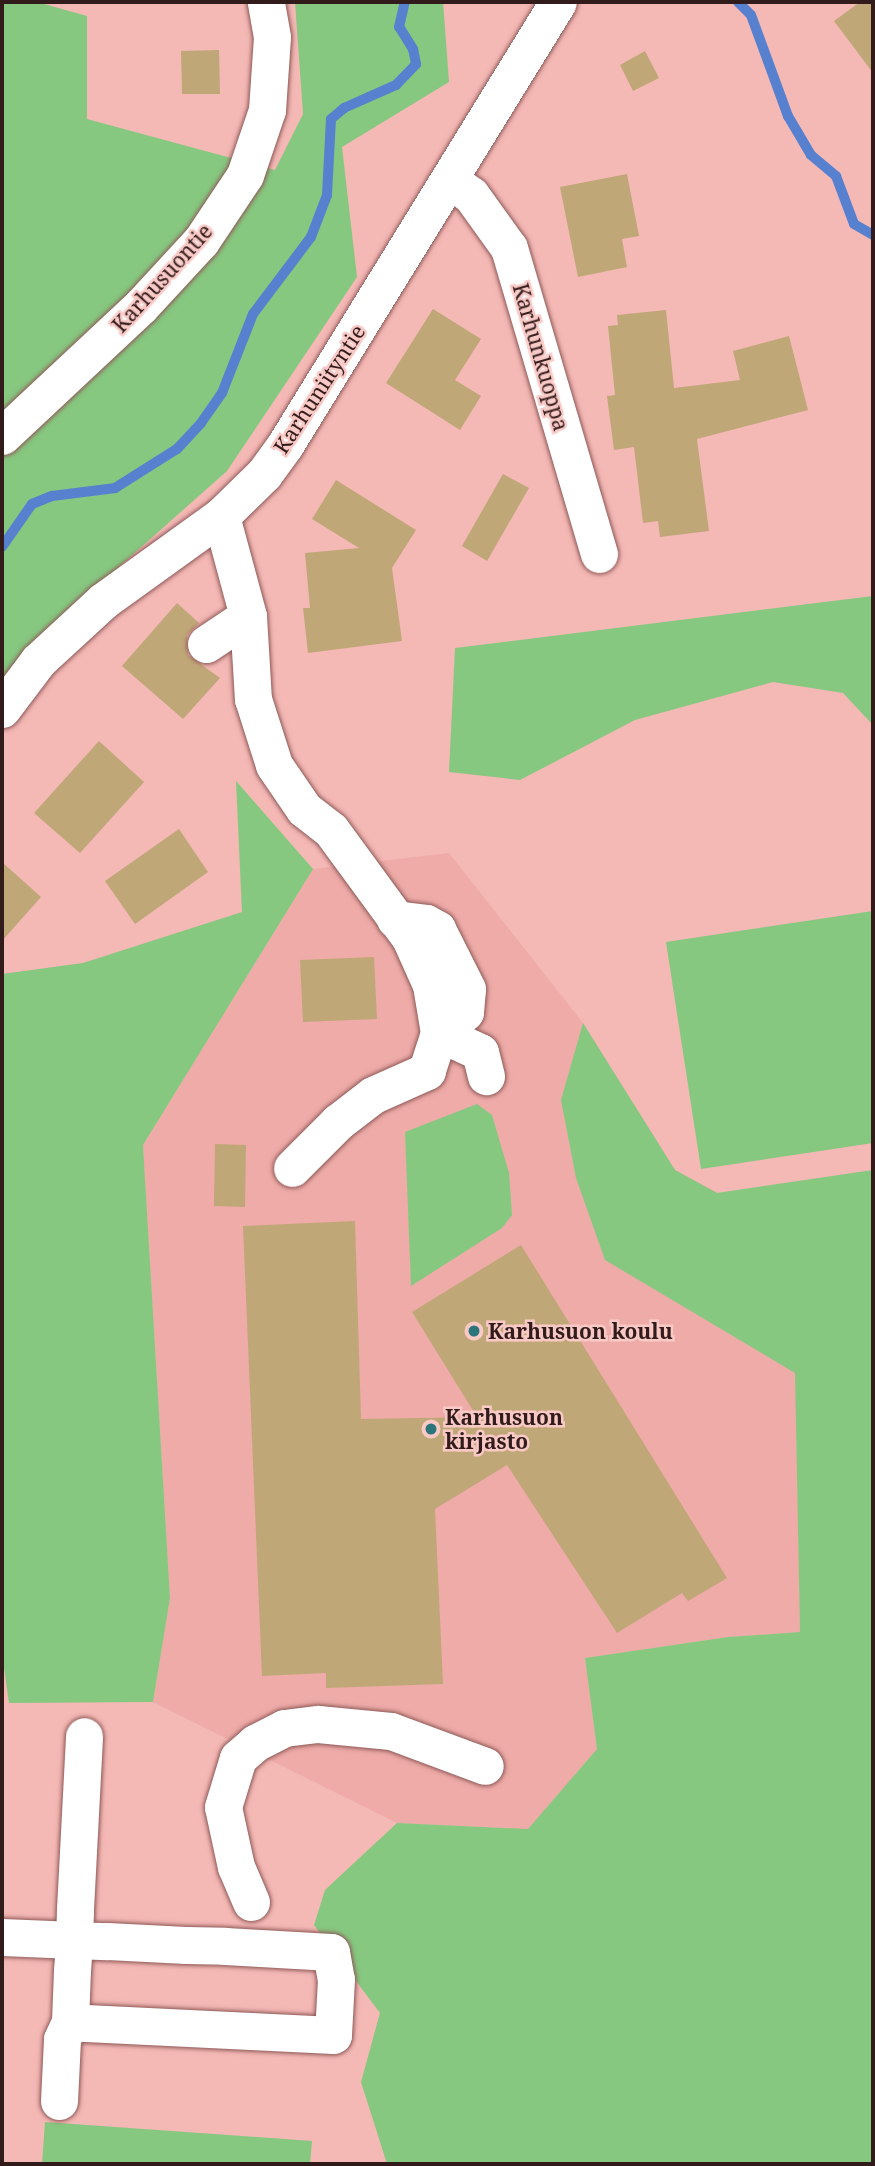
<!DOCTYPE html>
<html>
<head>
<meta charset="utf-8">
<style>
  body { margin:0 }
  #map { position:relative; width:875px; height:2166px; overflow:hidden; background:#f4b8b5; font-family:"Noto Serif",serif }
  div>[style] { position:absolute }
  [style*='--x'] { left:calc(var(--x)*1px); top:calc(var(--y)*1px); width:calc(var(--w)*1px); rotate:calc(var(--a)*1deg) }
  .built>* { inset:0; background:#eeaba8 }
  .green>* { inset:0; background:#86c880 }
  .stream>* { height:10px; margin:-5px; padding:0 5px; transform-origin:5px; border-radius:5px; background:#5780cf }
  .building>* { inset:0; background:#c0a778 }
  .roads { filter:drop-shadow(0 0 2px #8e5957) drop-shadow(0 0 2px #8e5957) }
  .minor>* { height:37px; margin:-18.5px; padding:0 18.5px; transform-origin:18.5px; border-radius:18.5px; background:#fff }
  .dots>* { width:19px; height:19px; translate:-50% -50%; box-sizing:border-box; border:4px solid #f9c9c6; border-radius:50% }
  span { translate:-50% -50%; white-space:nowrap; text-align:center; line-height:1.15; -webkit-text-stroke:5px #f9c9c6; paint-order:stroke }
  .street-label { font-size:21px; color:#321c1b }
  .poi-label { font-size:21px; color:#321c1b; font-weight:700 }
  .left { translate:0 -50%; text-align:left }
  .frame { position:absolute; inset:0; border:4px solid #321c1b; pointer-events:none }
</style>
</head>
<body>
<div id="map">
  <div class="built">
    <div style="clip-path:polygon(449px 853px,583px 1023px,675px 1170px,718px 1193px,794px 1289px,800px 1632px,728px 1637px,585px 1658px,597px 1749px,528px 1829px,397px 1823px,153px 1702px,170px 1598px,143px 1145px,313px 869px)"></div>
  </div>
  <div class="green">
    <div style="clip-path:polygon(2px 2px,37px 2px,87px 16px,87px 119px,275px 170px,303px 114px,295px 2px,443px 2px,449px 82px,342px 147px,357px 277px,227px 471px,24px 651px,2px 684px)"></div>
    <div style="clip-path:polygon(873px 596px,873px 725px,843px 693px,773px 682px,635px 720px,520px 780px,449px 772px,455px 648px)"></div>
    <div style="clip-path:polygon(236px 781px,313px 869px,143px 1145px,170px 1598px,153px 1702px,9px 1703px,2px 1653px,2px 974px,83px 963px,242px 912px)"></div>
    <div style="clip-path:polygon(873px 911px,873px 1143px,701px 1169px,666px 942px)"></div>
    <div style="clip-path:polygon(583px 1023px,675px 1170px,717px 1193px,873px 1170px,873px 2164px,387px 2164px,361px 2082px,380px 2013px,314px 1925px,325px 1890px,397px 1823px,528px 1829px,597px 1749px,585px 1658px,728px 1637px,800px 1632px,795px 1373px,605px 1260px,576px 1178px,561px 1100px)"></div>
    <div style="clip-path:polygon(477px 1104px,492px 1115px,509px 1173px,512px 1215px,502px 1228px,411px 1286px,405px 1132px)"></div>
    <div style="clip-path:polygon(45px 2122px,312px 2141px,310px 2164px,42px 2164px)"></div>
  </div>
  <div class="stream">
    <div style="--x:738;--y:2;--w:18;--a:45"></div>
    <div style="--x:751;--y:15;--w:108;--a:69.9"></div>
    <div style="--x:788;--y:116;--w:45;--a:59.5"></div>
    <div style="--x:811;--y:155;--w:33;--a:40"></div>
    <div style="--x:836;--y:176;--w:51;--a:69.4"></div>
    <div style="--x:854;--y:224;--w:22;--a:30"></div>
    <div style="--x:2;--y:547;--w:52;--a:-55.1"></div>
    <div style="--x:32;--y:504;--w:22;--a:-22"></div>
    <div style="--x:52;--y:496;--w:64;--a:-7.2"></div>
    <div style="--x:115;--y:488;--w:73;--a:-32.2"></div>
    <div style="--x:177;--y:449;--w:35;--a:-47"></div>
    <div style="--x:201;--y:423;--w:37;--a:-55"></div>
    <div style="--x:222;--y:393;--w:85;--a:-68.6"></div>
    <div style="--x:253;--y:314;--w:96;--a:-53"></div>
    <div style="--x:311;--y:237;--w:45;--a:-69.1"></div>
    <div style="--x:327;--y:195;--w:76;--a:-87"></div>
    <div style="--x:331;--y:119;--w:17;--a:-40"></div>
    <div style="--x:344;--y:108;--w:57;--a:-23.9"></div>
    <div style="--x:396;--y:85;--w:29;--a:-46"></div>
    <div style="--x:416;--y:64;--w:15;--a:-101"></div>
    <div style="--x:413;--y:49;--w:26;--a:-122"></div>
    <div style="--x:399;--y:27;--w:26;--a:-77"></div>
  </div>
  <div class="building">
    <div style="clip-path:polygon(860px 2px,873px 2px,873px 73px,834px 21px)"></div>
    <div style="clip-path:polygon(219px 50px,220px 94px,182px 94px,181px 51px)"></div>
    <div style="clip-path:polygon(645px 51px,659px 78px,633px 91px,620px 65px)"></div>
    <div style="clip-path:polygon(627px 174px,639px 236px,622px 239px,627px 267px,578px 277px,560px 187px)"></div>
    <div style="clip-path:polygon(433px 309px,481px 339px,455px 380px,481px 396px,460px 430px,386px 383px)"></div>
    <div style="clip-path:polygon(666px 310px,674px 388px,740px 380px,733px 351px,789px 336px,808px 410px,697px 439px,709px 531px,660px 537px,658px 521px,643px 523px,634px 447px,614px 450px,607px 396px,615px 395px,608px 326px,618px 325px,617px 315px)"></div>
    <div style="clip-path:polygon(503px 474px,529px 488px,487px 561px,462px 546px)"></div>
    <div style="clip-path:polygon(336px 480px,416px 530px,392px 568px,402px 641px,308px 653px,303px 608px,310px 608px,305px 553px,359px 548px,312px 519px)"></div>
    <div style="clip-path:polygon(177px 603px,199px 623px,187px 635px,188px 655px,220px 678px,183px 719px,122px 666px)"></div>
    <div style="clip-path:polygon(99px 741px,144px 782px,80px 853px,34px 813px)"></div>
    <div style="clip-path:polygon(179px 829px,208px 872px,135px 924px,105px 881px)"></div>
    <div style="clip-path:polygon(2px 862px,41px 897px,2px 941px)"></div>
    <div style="clip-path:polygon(374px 957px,377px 1019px,303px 1022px,300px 960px)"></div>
    <div style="clip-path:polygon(215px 1144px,246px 1145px,245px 1207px,214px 1206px)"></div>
    <div style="clip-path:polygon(355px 1221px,361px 1419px,477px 1417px,412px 1312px,521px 1245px,727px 1578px,688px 1601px,682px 1593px,617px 1633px,507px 1465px,435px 1509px,443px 1684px,326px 1688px,326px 1673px,262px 1676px,243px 1226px)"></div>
  </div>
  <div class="roads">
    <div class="minor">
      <div style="--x:450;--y:180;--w:26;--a:36"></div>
      <div style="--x:471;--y:195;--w:65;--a:54.4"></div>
      <div style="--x:509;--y:248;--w:319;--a:73.6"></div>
      <div style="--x:2;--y:436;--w:189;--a:-43.1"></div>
      <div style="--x:140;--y:307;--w:90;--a:-47.3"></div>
      <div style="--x:201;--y:241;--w:79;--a:-56.3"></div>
      <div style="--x:245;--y:175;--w:69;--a:-71.3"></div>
      <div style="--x:267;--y:110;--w:73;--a:-86.1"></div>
      <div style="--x:272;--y:37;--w:36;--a:-100"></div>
      <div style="--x:221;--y:516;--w:104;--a:74.9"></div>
      <div style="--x:248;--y:616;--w:83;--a:86.6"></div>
      <div style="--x:253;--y:699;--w:69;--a:72.3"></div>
      <div style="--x:274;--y:765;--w:53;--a:55.7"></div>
      <div style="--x:304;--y:809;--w:34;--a:38"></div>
      <div style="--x:331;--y:830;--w:134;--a:53.8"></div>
      <div style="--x:410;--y:938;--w:51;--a:65.9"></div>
      <div style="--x:431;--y:985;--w:49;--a:80.5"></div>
      <div style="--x:439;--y:1033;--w:40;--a:108"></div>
      <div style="--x:427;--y:1071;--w:59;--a:156"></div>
      <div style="--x:373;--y:1095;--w:44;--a:142.4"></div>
      <div style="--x:338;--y:1122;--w:65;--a:135"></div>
      <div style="--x:206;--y:644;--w:50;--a:-33.7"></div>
      <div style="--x:2;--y:709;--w:60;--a:-53.1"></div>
      <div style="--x:38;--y:661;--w:88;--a:-42.7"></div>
      <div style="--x:103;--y:601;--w:145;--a:-35.8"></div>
      <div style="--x:221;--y:516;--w:60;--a:-44.3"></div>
      <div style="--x:264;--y:474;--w:36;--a:-54"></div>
      <div style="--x:285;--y:445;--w:520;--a:-58.36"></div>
      <div style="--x:395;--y:919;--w:31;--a:7"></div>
      <div style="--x:426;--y:923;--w:13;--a:29"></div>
      <div style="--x:437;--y:929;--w:67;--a:63.4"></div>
      <div style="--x:467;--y:989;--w:23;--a:95"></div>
      <div style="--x:465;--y:1012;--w:33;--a:141"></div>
      <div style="--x:439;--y:1033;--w:45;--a:24.9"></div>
      <div style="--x:480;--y:1052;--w:25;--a:76"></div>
      <div style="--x:251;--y:1902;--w:38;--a:-113"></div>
      <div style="--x:236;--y:1867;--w:61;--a:-102.2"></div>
      <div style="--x:223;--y:1807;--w:51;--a:-73"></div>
      <div style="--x:238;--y:1758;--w:23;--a:-41"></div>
      <div style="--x:255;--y:1743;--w:33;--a:-27"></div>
      <div style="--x:284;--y:1728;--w:34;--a:-7"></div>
      <div style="--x:318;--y:1724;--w:73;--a:5.5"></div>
      <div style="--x:391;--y:1731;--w:100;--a:20.4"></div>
      <div style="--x:2;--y:1937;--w:72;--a:2.4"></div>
      <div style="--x:74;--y:1940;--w:33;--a:2"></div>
      <div style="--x:107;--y:1941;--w:79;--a:2.9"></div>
      <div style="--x:186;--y:1945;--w:39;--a:1"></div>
      <div style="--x:225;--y:1946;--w:106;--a:3.2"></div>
      <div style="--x:331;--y:1952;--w:27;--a:80"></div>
      <div style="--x:336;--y:1979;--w:56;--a:93.1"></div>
      <div style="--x:333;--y:2035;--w:263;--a:-177.2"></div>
      <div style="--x:70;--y:2022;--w:51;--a:-87.8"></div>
      <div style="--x:72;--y:1971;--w:31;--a:-86"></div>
      <div style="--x:74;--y:1940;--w:31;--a:-88"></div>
      <div style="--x:75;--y:1909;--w:173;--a:-87"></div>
      <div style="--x:59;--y:2101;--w:62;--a:-87.2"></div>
      <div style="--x:62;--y:2039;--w:19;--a:-65"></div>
    </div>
  </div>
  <div class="dots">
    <div style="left:474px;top:1331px;background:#2c757b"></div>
    <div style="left:431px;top:1429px;background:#2c757b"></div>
  </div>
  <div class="street-label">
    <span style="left:162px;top:278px;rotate:-48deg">Karhusuontie</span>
    <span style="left:541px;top:357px;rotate:74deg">Karhunkuoppa</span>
    <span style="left:319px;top:389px;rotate:-57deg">Karhuniityntie</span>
  </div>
  <div class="poi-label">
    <span class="left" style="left:488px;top:1331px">Karhusuon koulu</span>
    <span class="left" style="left:445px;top:1429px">Karhusuon<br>kirjasto</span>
  </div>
  <div class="frame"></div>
</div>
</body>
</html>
